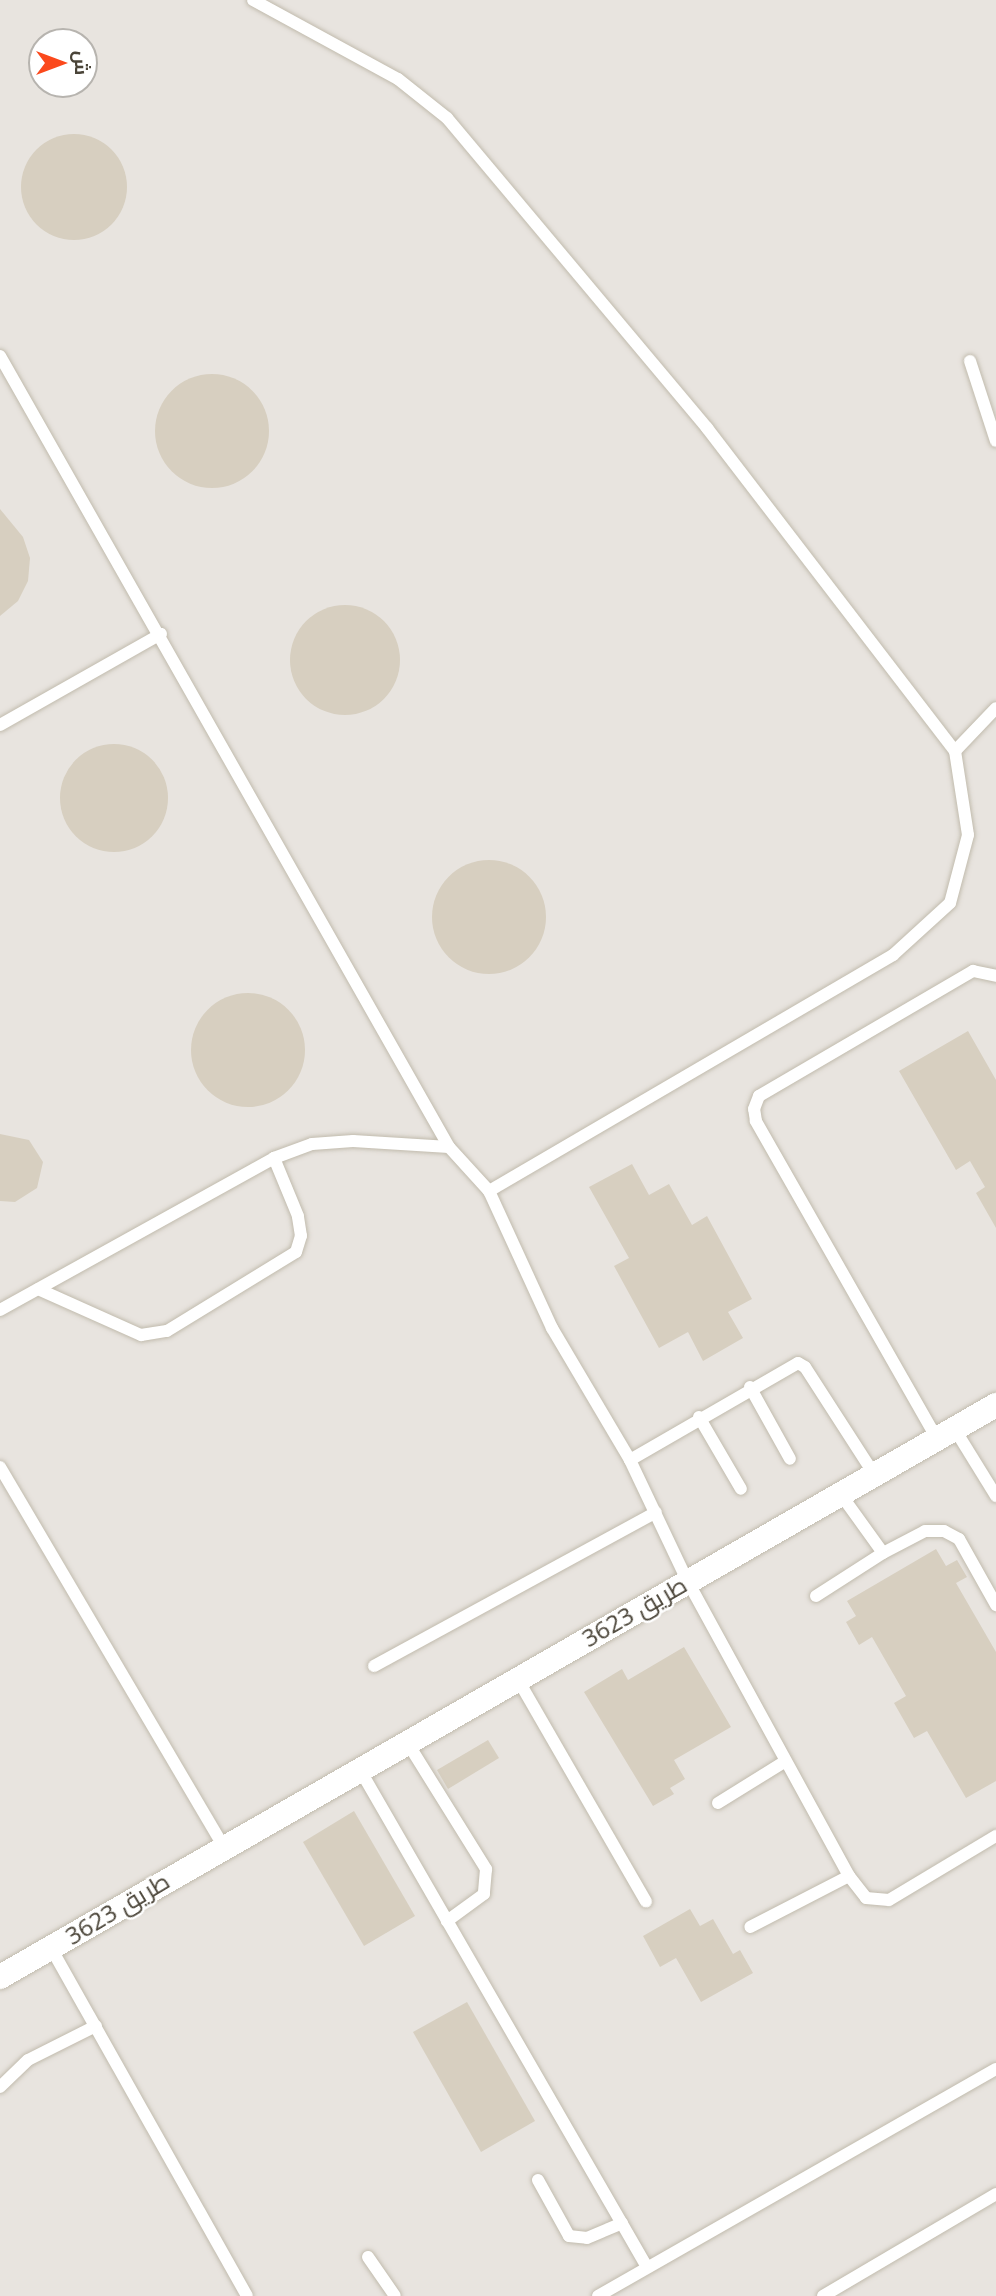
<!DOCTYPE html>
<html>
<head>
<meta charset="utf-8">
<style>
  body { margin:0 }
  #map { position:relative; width:996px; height:2296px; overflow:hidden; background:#f5f3eb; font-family:"Open Sans",Cairo,sans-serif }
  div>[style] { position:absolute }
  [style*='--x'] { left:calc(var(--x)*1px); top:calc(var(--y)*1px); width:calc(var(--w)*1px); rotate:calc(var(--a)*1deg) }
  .industrial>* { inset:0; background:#e8e4df }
  .building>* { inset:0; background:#d7cfc0 }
  .round { border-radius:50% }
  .roads { filter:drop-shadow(0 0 2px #c1bbad) drop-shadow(0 0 2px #c1bbad) }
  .lane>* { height:12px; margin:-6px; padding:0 6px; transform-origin:6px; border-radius:6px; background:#fff }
  .street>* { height:24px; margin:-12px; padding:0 12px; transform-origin:12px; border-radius:12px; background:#fff }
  span { translate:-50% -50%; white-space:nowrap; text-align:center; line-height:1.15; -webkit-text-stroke:5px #fff; paint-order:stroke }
  .street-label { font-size:24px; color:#4a4438 }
  .north { position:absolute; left:28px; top:28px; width:70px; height:70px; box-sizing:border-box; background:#fff; border:2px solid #b7b4af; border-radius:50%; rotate:90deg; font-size:19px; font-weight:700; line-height:28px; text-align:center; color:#4a4438 }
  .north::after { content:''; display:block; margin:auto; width:24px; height:32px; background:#fb491c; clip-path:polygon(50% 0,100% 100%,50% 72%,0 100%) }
</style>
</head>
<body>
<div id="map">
  <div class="industrial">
    <div style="clip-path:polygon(evenodd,0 0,996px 0,996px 2296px,0 2296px,0 0,42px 42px,84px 42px,84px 84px,42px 84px,42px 42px)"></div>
  </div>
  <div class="building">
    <div class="round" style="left:21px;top:134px;width:106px;height:106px"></div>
    <div class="round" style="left:155px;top:374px;width:114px;height:114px"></div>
    <div style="clip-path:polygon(0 509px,23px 537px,30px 558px,28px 581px,18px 601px,0 616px)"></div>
    <div class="round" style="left:290px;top:605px;width:110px;height:110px"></div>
    <div class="round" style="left:60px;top:744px;width:108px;height:108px"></div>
    <div class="round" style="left:432px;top:860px;width:114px;height:114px"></div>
    <div class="round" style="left:191px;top:993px;width:114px;height:114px"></div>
    <div style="clip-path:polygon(968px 1031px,996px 1080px,996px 1228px,976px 1193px,985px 1187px,970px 1161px,956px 1170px,899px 1071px)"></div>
    <div style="clip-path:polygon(0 1134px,29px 1140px,43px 1162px,37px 1188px,15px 1202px,0 1201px)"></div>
    <div style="clip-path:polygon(632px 1164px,649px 1195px,669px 1184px,692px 1225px,707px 1216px,752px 1299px,728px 1312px,743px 1338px,703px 1361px,688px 1332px,659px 1348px,614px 1266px,629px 1258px,589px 1187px)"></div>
    <div style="clip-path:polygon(936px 1549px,946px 1566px,957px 1560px,967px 1577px,956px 1583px,996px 1652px,996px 1781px,966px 1798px,927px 1731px,914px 1738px,894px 1703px,906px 1696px,872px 1637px,859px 1645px,846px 1622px,856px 1616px,847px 1601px)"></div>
    <div style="clip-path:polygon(684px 1647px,731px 1727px,674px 1760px,685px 1779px,670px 1788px,674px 1794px,653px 1806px,584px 1692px,622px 1669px,628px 1680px)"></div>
    <div style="clip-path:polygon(488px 1740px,499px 1758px,448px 1789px,437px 1770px)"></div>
    <div style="clip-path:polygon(354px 1811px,415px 1916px,364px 1946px,303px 1842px)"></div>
    <div style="clip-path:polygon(690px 1909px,700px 1926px,713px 1919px,733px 1954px,740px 1950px,753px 1973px,701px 2002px,676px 1958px,660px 1967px,643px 1936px)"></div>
    <div style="clip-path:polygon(467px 2002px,535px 2121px,481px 2152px,413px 2032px)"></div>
  </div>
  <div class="roads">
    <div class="lane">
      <div style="--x:253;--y:0;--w:165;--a:28.6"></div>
      <div style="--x:398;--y:79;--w:63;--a:38.5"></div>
      <div style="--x:447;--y:118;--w:405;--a:50"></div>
      <div style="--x:707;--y:428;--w:407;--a:52.5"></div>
      <div style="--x:955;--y:751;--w:85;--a:81.2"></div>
      <div style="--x:968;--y:835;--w:70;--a:104.8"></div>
      <div style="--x:950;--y:903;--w:77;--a:137.6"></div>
      <div style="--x:893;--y:955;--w:468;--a:149.7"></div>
      <div style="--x:0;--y:356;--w:910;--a:60.42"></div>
      <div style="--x:970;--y:361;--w:84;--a:72"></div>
      <div style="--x:0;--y:725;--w:185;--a:-29.5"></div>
      <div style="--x:955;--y:751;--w:59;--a:-46.4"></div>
      <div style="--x:38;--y:1289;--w:113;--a:24.1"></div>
      <div style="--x:141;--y:1335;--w:26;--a:-9"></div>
      <div style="--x:167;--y:1331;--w:151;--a:-31.5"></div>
      <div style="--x:296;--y:1252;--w:17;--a:-73"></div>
      <div style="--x:301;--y:1236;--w:20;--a:-99"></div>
      <div style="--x:298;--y:1216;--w:63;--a:-112.5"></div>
      <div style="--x:0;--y:1310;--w:313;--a:-29"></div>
      <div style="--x:274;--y:1158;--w:40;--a:-20.2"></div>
      <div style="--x:312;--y:1144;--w:41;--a:-4.2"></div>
      <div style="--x:353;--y:1141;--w:96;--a:3.6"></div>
      <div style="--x:449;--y:1147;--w:59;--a:47.7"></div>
      <div style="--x:489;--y:1191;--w:151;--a:65.3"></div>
      <div style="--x:552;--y:1328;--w:153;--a:59.4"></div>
      <div style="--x:630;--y:1460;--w:133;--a:64.6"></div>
      <div style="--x:687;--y:1580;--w:337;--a:61.3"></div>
      <div style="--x:849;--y:1876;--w:111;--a:152.7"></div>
      <div style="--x:750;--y:1387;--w:82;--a:60.9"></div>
      <div style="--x:699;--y:1417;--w:83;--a:59.7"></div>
      <div style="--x:954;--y:1428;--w:80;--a:58.3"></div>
      <div style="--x:936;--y:1437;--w:364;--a:-119.7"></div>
      <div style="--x:756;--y:1121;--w:12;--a:-99"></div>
      <div style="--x:754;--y:1109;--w:14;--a:-69"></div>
      <div style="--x:759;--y:1096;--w:248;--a:-30.3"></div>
      <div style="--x:973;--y:971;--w:24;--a:12"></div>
      <div style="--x:630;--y:1460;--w:194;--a:-30"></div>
      <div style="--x:798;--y:1363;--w:8;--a:30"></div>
      <div style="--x:805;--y:1367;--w:127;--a:57.2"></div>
      <div style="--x:0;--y:1467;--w:440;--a:59.5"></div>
      <div style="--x:842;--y:1496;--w:70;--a:54.3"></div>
      <div style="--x:816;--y:1596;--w:80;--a:-32.7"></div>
      <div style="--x:883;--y:1553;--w:47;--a:-27.6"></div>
      <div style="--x:925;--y:1531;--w:19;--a:0"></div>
      <div style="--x:944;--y:1531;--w:17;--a:28"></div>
      <div style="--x:959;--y:1539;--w:76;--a:60.7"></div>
      <div style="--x:374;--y:1666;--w:321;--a:-28.6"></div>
      <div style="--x:517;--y:1678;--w:258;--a:60"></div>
      <div style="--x:407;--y:1742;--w:150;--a:58.1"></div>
      <div style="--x:486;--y:1869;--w:25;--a:95"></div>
      <div style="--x:484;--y:1894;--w:46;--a:143.9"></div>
      <div style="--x:359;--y:1768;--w:576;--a:60.01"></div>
      <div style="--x:718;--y:1803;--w:78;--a:-31.8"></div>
      <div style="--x:849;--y:1876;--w:28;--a:52"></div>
      <div style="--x:866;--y:1898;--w:23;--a:5"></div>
      <div style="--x:889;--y:1900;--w:125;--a:-30.9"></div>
      <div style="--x:51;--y:1948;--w:399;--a:60.6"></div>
      <div style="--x:0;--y:2087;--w:39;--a:-44"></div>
      <div style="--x:28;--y:2060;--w:76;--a:-26.6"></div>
      <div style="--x:538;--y:2180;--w:64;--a:61"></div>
      <div style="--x:569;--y:2236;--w:18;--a:6"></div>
      <div style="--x:587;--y:2238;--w:38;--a:-23"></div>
      <div style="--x:368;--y:2257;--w:47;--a:55.3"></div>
      <div style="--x:598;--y:2296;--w:458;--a:-29.7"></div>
      <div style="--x:823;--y:2296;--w:201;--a:-30.5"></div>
    </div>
    <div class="street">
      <div style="--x:0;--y:1977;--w:1149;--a:-29.87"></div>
    </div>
  </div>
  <div class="street-label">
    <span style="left:634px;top:1611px;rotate:-30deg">طريق 3623</span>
    <span style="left:117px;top:1908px;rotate:-31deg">طريق 3623</span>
  </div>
  <div class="north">ش</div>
</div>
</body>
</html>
